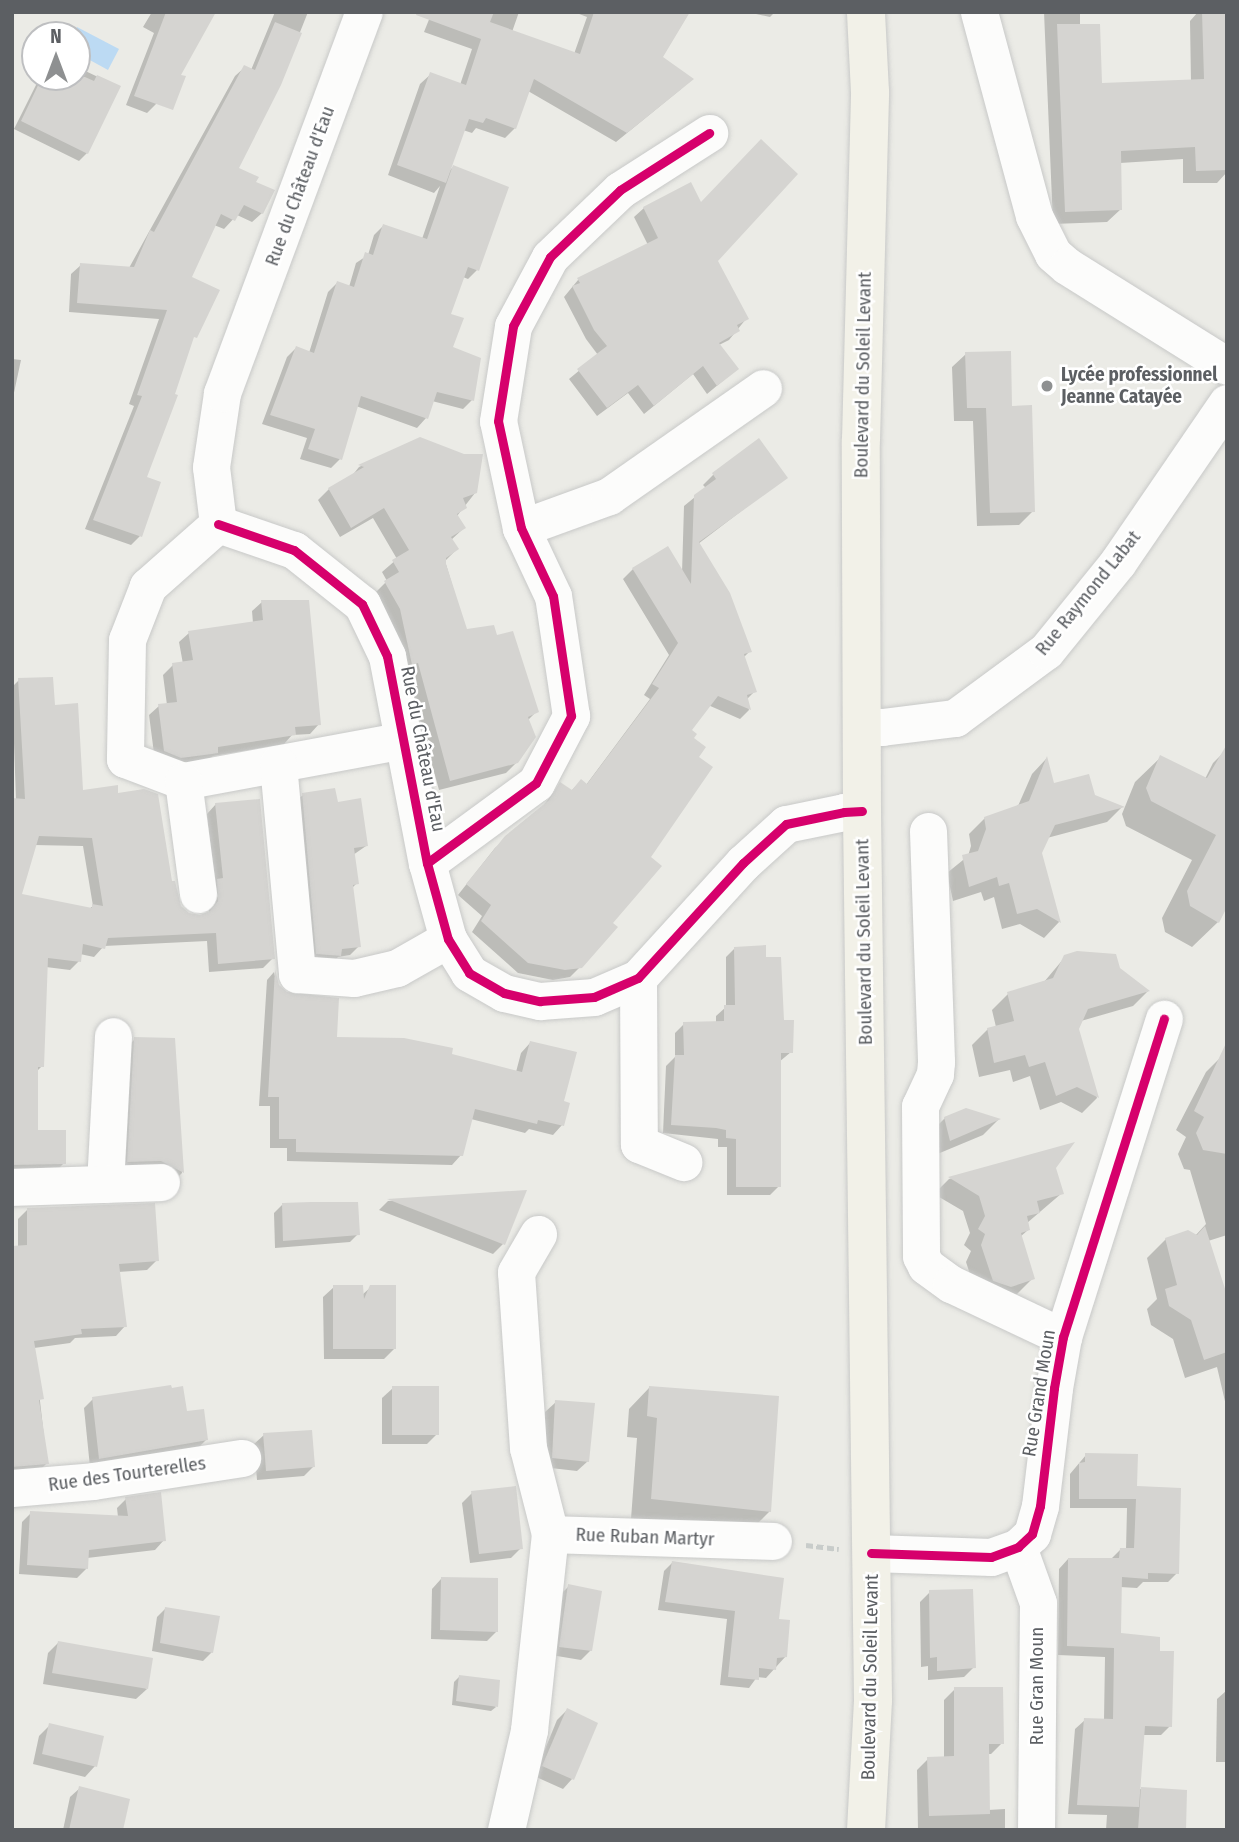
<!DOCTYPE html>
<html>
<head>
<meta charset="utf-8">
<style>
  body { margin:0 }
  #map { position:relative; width:1239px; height:1842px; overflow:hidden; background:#ebebe6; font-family:"Fira Sans Condensed",sans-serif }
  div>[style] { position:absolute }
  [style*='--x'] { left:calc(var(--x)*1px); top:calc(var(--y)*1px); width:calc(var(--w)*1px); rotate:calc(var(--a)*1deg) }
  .water>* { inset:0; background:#bcdaf3 }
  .shadow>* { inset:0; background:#0003 }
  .building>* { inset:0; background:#d5d4d1 }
  .path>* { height:4.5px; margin-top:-2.25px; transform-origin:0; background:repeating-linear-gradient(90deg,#c8ccca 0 7px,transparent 0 10.5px) }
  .roads { filter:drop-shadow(0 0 2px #c8c9c8) drop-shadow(0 0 2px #c8c9c8) }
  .minor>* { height:37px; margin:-18.5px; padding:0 18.5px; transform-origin:18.5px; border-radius:18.5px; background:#fcfcfb }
  .major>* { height:38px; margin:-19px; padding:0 19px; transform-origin:19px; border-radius:19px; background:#f2f1e8 }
  .cycleway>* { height:9px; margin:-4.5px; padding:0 4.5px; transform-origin:4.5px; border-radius:4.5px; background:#d6006c }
  .dots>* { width:19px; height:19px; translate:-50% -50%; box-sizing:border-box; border:4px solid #fff; border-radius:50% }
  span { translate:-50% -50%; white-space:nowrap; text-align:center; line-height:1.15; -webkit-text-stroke:5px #fff; paint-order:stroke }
  .street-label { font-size:19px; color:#5c5f63 }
  .poi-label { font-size:19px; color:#5c5f63; font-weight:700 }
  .left { translate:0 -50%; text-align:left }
  .frame { position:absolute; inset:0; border:14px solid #5c5f63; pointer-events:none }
  .north { position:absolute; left:21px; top:21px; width:70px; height:70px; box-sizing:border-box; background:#fff; border:2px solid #bebfc1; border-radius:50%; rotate:0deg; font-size:19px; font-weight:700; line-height:28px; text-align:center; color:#5c5f63 }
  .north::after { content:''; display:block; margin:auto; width:24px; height:32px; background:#8e9091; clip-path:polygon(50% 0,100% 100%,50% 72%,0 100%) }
</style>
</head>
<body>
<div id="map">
  <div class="water">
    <div style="clip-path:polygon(77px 27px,119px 49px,108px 70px,77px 53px,77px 35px,73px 35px)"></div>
  </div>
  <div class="shadow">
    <div style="clip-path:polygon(152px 12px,195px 12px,156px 104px,147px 113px,126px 105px,154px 33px,143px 27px)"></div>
    <div style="clip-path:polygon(275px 12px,308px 12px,279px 85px,236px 169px,254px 183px,262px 213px,252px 222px,237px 215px,224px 229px,214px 225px,190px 278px,217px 290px,190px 342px,145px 478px,140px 536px,131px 545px,85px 529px,134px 406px,129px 404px,159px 319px,69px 312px,71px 274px,81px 265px,129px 268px,235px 76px,245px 67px,251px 70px)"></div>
    <div style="clip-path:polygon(432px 12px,519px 12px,512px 32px,574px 54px,587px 17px,574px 12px,687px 12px,660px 58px,681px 89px,616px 142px,528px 91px,515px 128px,505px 138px,476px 128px,472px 133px,463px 130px,448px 172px,453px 167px,477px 270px,468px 279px,463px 277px,449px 315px,451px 348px,472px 400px,463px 409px,432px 401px,426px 418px,417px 428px,356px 406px,340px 459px,331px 468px,300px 459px,307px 438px,262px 424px,287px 357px,296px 348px,309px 353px,328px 292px,337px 283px,349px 287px,356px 263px,368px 255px,374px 235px,383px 226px,422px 239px,440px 186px,434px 193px,388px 175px,420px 84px,431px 74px,460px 85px,472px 49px,424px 32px)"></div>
    <div style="clip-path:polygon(747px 12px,775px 12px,770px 17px)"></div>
    <div style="clip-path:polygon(1044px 12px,1080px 12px,1080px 26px,1101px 84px,1191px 82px,1190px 21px,1198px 12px,1227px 12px,1227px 172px,1217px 183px,1183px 183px,1183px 159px,1120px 163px,1121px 209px,1107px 222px,1053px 224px)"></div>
    <div style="clip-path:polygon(77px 67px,119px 87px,87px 153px,79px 161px,14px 129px,40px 77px,77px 77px)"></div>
    <div style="clip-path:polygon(644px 208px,715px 260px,746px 319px,729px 340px,719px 345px,737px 369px,707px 394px,693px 374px,644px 414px,628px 393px,597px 416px,569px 379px,598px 355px,586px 339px,564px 297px,578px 280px,648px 245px,634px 217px)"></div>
    <div style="clip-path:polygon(966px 354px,1011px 408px,1033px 511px,1019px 525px,977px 526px,973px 421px,954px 421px,952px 367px)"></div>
    <div style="clip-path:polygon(12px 359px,21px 360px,12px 402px)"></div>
    <div style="clip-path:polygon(420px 439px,475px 493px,457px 516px,464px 528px,451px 540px,457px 549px,445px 561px,466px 631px,537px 711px,528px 720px,517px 762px,506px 773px,439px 790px,407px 672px,402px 674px,390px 620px,375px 593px,387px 581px,382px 572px,397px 559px,373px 518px,340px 537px,318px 500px,329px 489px,351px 477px,359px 467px)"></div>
    <div style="clip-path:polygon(759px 441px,786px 477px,698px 544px,750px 651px,744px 657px,755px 691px,746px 700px,749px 710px,740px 719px,708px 705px,690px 730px,649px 857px,580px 967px,570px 977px,553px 980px,518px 973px,472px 932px,482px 916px,458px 895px,495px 848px,542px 807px,561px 784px,571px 791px,581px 781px,586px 785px,650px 699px,644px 695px,669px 655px,623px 579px,633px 569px,682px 573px,684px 506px,706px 488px,703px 485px,713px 475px)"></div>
    <div style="clip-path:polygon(262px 602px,319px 724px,310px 734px,292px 735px,284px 744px,213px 756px,207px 762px,171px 767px,155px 761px,149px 715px,159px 706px,167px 705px,163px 675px,173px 665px,183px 664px,179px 642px,189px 633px,253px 623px,252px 611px)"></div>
    <div style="clip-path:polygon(evenodd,19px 680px,53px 707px,81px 792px,117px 795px,170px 883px,179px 907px,189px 915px,200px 917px,209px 912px,209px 890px,214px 884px,207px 814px,216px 804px,273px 958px,263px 968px,209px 972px,207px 941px,104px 946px,94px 957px,80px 954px,79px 961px,70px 970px,46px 967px,42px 1066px,36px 1072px,36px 1131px,64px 1163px,54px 1173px,12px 1174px,12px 799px,16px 800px,12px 687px,19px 680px,34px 845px,83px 846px,93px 906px,89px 909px,16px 908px,34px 845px)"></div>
    <div style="clip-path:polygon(1227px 749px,1218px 922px,1192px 947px,1165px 932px,1162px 918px,1192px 860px,1126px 826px,1122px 814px,1135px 782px,1161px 757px,1205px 779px,1213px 763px)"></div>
    <div style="clip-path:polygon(1046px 759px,1053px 785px,1122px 807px,1107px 822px,1047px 838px,1040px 853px,1059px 922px,1044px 938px,1020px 924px,1002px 929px,994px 897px,984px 901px,981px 892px,953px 901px,947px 873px,968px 856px,971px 846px,969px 834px,985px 818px,1018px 806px,1032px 774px)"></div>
    <div style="clip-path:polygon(303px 795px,336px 804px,366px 846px,353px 855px,357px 883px,352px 888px,359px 946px,350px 955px,338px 957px,330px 965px,307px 963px,293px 804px)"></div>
    <div style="clip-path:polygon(735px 948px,764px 959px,791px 1052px,779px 1062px,779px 1186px,770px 1195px,727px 1195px,727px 1147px,718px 1147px,718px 1139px,663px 1133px,666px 1066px,675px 1057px,675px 1033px,684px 1024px,716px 1023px,716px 1016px,726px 1007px,726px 957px)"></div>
    <div style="clip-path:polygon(1065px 957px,1118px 969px,1148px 991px,1133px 1006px,1081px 1021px,1077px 1029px,1097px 1098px,1082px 1113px,1061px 1102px,1040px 1110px,1030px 1076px,1013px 1082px,1010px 1070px,979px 1077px,972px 1045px,988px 1029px,996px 1027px,992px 1010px,1008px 994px,1044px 982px)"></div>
    <div style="clip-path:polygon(274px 972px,277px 985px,335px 1039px,450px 1055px,516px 1072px,521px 1053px,530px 1043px,562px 1103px,562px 1125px,553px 1135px,529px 1129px,525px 1133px,471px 1119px,461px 1155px,452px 1165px,287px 1161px,287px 1148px,270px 1148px,270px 1106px,259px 1106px,267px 980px)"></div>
    <div style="clip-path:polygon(135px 1039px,173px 1040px,182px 1173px,174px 1181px,119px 1170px,126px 1048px)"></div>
    <div style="clip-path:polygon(1225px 1053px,1227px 1235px,1208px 1241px,1227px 1301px,1227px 1410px,1217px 1367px,1185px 1378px,1173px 1339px,1151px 1325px,1147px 1309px,1157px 1299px,1147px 1258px,1166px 1239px,1195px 1236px,1206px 1224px,1190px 1170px,1184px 1169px,1178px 1154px,1186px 1137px,1176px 1130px,1206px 1072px)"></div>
    <div style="clip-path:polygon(945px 1118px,998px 1120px,983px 1135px,935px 1155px,929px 1134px)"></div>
    <div style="clip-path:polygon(1071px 1146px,1054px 1168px,1062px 1193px,1027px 1223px,1028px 1230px,1020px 1237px,1033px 1278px,1017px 1294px,994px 1302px,977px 1296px,966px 1262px,971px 1251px,964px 1245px,970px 1233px,963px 1211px,934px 1194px,949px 1179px)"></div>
    <div style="clip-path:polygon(524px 1192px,503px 1244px,493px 1254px,379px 1210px,388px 1201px)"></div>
    <div style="clip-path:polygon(282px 1205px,358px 1234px,350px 1242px,275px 1248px,274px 1213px)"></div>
    <div style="clip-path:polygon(28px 1209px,157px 1260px,147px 1270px,118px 1272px,125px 1326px,116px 1336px,75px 1338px,70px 1343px,34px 1348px,47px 1463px,37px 1473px,12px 1475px,12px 1248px,18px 1247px,18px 1219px)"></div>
    <div style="clip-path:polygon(334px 1287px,362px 1295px,371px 1287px,395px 1348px,384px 1359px,324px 1359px,323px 1297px)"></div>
    <div style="clip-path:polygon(393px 1388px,437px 1434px,427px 1444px,382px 1444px,382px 1398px)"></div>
    <div style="clip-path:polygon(649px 1388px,770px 1511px,749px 1532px,631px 1519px,637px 1438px,627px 1437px,629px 1409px)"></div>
    <div style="clip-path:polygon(93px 1399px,186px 1413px,206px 1440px,197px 1449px,90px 1467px,84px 1408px)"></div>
    <div style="clip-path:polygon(556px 1402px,588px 1461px,577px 1471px,542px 1467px,545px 1412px)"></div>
    <div style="clip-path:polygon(264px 1435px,313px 1467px,304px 1476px,257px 1480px,254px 1444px)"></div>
    <div style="clip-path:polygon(1086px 1455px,1135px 1488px,1177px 1573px,1168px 1582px,1143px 1582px,1137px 1588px,1120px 1587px,1120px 1635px,1158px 1652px,1170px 1726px,1161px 1735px,1142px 1735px,1139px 1789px,1185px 1792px,1184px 1830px,1106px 1830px,1107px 1815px,1068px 1814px,1075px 1729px,1085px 1720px,1104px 1720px,1105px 1657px,1058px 1655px,1059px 1569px,1068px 1559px,1111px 1559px,1121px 1549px,1126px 1550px,1127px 1508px,1070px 1508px,1070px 1474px)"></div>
    <div style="clip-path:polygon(472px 1493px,521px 1548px,511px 1558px,470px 1563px,462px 1503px)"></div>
    <div style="clip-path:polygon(126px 1499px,164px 1540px,155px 1550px,87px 1558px,87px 1568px,77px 1578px,19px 1574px,22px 1522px,31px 1513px,118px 1517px,117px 1508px)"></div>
    <div style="clip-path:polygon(672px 1563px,777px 1621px,786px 1656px,766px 1678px,757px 1677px,749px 1688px,720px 1685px,727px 1619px,658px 1610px,664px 1571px)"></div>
    <div style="clip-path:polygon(441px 1579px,497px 1631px,487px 1641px,431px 1639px,432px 1589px)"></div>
    <div style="clip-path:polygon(569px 1586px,591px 1650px,581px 1660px,551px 1655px,559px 1596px)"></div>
    <div style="clip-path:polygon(930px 1592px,974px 1667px,964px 1677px,928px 1680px,928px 1666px,921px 1667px,920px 1602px)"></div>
    <div style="clip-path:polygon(166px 1608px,212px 1652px,203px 1661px,152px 1651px,157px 1617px)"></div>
    <div style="clip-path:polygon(58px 1643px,147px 1689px,136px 1699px,43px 1684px,48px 1653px)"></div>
    <div style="clip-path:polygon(459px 1677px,496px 1707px,491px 1711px,452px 1705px,454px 1682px)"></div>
    <div style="clip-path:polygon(955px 1689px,1002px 1743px,991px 1754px,987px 1754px,988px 1810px,1005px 1809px,1005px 1830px,918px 1830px,917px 1770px,928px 1759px,944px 1758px,944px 1700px)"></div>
    <div style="clip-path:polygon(1226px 1691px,1227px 1762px,1216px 1762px,1217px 1699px)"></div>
    <div style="clip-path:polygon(567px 1710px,572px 1779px,563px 1789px,534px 1776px,557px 1720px)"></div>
    <div style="clip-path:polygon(50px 1725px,95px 1766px,85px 1777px,33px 1764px,39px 1736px)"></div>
    <div style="clip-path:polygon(80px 1788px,122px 1830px,63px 1830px,70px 1797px)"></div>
  </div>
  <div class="building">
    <div style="clip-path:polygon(166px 12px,216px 12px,181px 75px,186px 76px,173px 110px,134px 96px)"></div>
    <div style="clip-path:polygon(417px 12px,494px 12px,490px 22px,580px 54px,594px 12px,690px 12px,663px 57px,694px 79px,627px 133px,534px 79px,516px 129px,486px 118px,483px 123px,469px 119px,446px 183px,397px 165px,430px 72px,466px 85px,481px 39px,416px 15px)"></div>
    <div style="clip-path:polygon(1202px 12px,1227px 12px,1227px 170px,1196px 171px,1195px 147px,1121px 151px,1122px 210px,1065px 212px,1057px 24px,1100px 24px,1102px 83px,1204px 79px)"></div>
    <div style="clip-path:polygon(275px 22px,302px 33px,281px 85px,239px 168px,259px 177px,256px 182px,275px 190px,263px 214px,244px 205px,235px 221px,221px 214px,192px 277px,220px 290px,197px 338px,194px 337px,175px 394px,178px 395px,147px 477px,161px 482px,142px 537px,93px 520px,142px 396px,137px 395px,167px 310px,77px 303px,80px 263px,134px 267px,150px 230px,154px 232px,244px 65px,255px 70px)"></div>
    <div style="clip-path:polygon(97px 75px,121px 86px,88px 154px,21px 121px,42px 77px,85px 77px,94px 81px)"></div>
    <div style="clip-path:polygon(761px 139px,798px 174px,718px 261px,749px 319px,737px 325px,740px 331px,719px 343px,739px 369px,717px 386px,703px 366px,654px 406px,638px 385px,607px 408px,577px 369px,607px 346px,594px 330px,572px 286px,580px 283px,577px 278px,658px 238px,643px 207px,691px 182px,701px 202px)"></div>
    <div style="clip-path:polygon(453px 165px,509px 187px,479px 271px,468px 267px,451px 314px,464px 318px,453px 347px,481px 358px,474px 401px,437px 392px,428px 419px,361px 396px,342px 460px,308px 449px,315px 429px,270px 415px,296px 346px,314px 353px,337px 281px,354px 287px,365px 252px,373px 255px,383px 224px,427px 239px)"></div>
    <div style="clip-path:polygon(1011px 351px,1012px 406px,1032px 405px,1035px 512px,990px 513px,986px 408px,967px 408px,965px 352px)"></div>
    <div style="clip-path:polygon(420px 437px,464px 454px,483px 454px,477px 493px,463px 498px,467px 508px,457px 514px,466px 528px,451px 537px,459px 549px,446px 558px,446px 564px,467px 629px,494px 625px,497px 635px,513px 631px,539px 712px,528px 717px,536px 737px,518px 763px,450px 781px,418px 663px,412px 665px,400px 609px,384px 581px,399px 572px,392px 560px,409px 550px,384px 508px,351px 528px,328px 488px,364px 467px,358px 465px)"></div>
    <div style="clip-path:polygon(759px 438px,788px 478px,699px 542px,730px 593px,752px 652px,744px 654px,757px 692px,747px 695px,751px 710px,718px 696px,692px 730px,697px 734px,694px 738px,706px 747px,699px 757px,713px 767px,651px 857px,662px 866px,613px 923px,618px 927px,582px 968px,565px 970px,528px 963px,481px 921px,491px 905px,466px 884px,505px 836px,549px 800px,560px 782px,572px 790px,581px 779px,587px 784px,659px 688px,652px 684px,678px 643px,632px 568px,668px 546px,691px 584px,694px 495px,716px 479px,712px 473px)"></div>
    <div style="clip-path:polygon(261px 600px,309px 600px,321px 725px,295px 727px,296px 735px,218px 747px,218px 753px,212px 754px,181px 758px,164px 751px,158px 704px,177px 702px,172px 663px,193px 660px,188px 631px,263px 620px)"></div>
    <div style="clip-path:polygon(evenodd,53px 677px,55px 705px,78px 703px,83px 790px,118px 785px,118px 793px,144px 789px,158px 794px,172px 881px,175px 881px,181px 906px,189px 913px,200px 915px,210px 911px,218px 901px,217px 879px,223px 878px,215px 803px,260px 799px,275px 959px,218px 964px,216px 933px,108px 938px,105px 949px,83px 944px,81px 962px,48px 958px,44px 1067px,38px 1067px,38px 1130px,66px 1130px,66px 1164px,12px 1165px,12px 798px,25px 799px,18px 678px,53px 677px,39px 836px,92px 838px,103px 906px,92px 904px,92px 908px,22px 894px,39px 836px)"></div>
    <div style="clip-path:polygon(1227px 744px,1227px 907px,1219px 923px,1190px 906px,1187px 891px,1216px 835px,1151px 801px,1146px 788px,1160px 755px,1207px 778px)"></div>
    <div style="clip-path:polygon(1047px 756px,1054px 783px,1089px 774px,1095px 795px,1125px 807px,1055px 825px,1042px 853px,1061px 923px,1037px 909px,1017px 914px,1009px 883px,999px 886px,997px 877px,969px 887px,962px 855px,978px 851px,986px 829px,984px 817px,1029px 801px)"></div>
    <div style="clip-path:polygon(335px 788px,338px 802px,361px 798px,368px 846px,354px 848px,359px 884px,353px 885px,361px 947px,342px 949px,341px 956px,316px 954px,302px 793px)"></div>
    <div style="clip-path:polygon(766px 945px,766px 957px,781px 957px,784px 1020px,794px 1020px,793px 1053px,781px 1053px,781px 1187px,736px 1187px,736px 1139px,726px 1138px,726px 1130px,716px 1128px,671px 1125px,675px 1055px,684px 1055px,683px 1022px,724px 1021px,724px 1005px,735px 1005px,734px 947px)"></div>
    <div style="clip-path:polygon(1077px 951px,1116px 954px,1120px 968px,1150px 991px,1088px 1009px,1079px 1029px,1099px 1098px,1077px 1087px,1056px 1096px,1045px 1062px,1029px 1067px,1025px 1055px,994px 1063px,987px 1028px,1014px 1021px,1007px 992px,1053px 978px,1064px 955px)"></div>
    <div style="clip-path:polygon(275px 969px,279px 985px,287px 992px,339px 998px,337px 1037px,404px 1038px,453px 1048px,452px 1054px,522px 1072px,530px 1041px,577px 1052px,564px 1101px,570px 1103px,564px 1126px,538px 1120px,537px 1124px,475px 1109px,463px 1156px,296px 1152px,296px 1139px,279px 1139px,279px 1097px,268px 1097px)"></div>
    <div style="clip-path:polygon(134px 1037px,175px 1038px,184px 1173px,161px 1161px,127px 1162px)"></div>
    <div style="clip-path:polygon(1227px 1041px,1227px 1154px,1203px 1150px,1196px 1133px,1204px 1117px,1194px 1111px)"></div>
    <div style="clip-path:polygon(966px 1108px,1001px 1119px,950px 1141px,944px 1117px)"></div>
    <div style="clip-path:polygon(1075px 1142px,1056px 1168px,1064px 1194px,1037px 1201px,1040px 1213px,1027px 1216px,1030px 1230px,1021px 1233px,1035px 1279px,1011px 1287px,993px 1281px,981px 1245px,985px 1234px,978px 1229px,985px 1216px,979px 1196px,948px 1177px)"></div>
    <div style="clip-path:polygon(527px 1190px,505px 1245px,387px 1199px)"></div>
    <div style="clip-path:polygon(311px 1202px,358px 1202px,360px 1235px,283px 1241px,282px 1203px)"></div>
    <div style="clip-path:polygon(155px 1203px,159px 1261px,119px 1264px,127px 1327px,81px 1329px,82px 1334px,34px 1341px,44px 1399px,39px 1400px,49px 1464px,12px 1467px,12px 1246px,27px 1245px,27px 1208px)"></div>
    <div style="clip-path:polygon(1205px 1226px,1227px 1295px,1227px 1352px,1204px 1360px,1191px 1320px,1169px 1306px,1165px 1289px,1177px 1285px,1165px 1238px,1188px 1230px,1197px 1235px)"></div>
    <div style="clip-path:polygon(333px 1285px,363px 1285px,364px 1299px,370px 1285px,396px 1285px,396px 1349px,333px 1349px)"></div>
    <div style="clip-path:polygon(171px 1385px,172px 1388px,183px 1386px,187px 1411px,204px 1409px,208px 1440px,99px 1459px,92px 1397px)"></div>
    <div style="clip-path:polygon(392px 1386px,439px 1386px,439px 1435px,392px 1435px)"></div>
    <div style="clip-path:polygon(649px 1386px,779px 1396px,771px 1512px,651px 1499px,657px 1418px,647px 1416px)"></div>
    <div style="clip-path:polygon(555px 1400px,595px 1403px,589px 1462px,552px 1458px)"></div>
    <div style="clip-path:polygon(312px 1430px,315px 1467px,266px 1471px,263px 1433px)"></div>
    <div style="clip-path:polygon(1085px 1453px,1138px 1454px,1137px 1486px,1181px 1488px,1179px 1574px,1148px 1573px,1148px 1579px,1122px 1577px,1121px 1633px,1160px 1637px,1160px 1651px,1174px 1651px,1172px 1727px,1145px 1726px,1139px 1807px,1077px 1805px,1084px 1718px,1113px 1719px,1114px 1648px,1067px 1646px,1068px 1558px,1119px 1558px,1120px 1548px,1134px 1548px,1136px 1499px,1079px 1499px,1079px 1463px,1085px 1462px)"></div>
    <div style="clip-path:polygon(516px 1486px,523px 1549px,479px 1554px,471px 1491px)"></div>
    <div style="clip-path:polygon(161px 1492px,166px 1541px,89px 1550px,88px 1569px,27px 1565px,30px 1511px,128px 1516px,125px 1497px)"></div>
    <div style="clip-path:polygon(672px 1561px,784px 1578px,779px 1619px,790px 1620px,787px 1657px,777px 1658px,776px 1670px,759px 1668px,759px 1680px,728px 1677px,735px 1611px,665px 1602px)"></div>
    <div style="clip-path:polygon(441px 1577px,498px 1578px,498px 1632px,440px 1630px)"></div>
    <div style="clip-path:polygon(568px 1584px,602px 1591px,592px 1651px,559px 1647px)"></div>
    <div style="clip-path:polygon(973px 1589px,976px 1668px,937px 1671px,937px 1657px,930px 1658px,929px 1590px)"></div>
    <div style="clip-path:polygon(165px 1607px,220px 1616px,213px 1653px,160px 1643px)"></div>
    <div style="clip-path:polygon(58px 1641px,153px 1658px,148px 1689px,52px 1673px)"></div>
    <div style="clip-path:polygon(459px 1675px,500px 1680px,498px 1707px,456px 1701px)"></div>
    <div style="clip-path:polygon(954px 1687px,1003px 1687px,1004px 1744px,989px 1744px,990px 1814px,929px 1816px,927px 1757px,954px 1756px)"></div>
    <div style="clip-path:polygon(567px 1708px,598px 1723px,574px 1780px,542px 1766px)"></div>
    <div style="clip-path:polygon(49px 1723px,104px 1736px,97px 1767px,42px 1754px)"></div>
    <div style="clip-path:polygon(79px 1786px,130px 1799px,123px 1830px,69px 1830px)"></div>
    <div style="clip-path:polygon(1141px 1787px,1187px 1790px,1186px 1830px,1138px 1830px)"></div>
  </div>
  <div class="path">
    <div style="--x:806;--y:1545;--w:33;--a:7"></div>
  </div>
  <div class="roads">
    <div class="minor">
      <div style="--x:979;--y:12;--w:211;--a:74.9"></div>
      <div style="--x:1034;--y:216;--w:42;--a:63.4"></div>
      <div style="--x:1053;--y:254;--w:18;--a:41"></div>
      <div style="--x:1067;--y:266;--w:189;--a:32"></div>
      <div style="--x:218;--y:524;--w:80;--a:18.9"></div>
      <div style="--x:294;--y:550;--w:87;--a:38.5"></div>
      <div style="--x:362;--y:604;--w:58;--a:64.3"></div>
      <div style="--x:387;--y:656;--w:211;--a:79.1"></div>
      <div style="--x:427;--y:863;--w:79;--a:74.6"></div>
      <div style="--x:448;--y:939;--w:40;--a:58"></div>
      <div style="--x:469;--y:973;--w:40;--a:29.7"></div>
      <div style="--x:504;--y:993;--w:37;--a:13"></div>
      <div style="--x:540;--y:1001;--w:54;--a:-4.2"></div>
      <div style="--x:594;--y:997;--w:48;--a:-23.4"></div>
      <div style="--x:638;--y:978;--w:156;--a:-47.6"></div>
      <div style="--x:743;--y:863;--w:58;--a:-42.2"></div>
      <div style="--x:786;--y:824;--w:59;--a:-11.7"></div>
      <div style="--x:844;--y:812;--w:18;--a:-3"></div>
      <div style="--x:218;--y:524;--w:94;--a:138.5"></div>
      <div style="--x:148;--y:586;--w:58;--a:111.3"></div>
      <div style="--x:127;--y:640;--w:119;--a:91"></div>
      <div style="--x:125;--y:759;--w:62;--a:20.8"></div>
      <div style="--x:183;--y:781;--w:225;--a:-10.5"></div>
      <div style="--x:218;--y:524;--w:57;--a:-97"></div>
      <div style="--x:211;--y:467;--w:75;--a:-81.5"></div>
      <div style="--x:222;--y:393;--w:407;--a:-69.6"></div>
      <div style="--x:521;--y:528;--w:94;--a:-20"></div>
      <div style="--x:609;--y:496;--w:188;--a:-35"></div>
      <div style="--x:863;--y:726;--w:19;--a:3"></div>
      <div style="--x:882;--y:727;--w:74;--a:-7"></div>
      <div style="--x:955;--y:718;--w:113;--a:-36.4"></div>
      <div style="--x:1046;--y:651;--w:114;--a:-51"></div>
      <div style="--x:1118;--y:562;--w:193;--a:-55.6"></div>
      <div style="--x:278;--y:764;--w:211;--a:84.8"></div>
      <div style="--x:297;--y:974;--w:57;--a:4"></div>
      <div style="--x:354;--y:978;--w:44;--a:-13.1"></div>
      <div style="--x:397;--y:968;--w:59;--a:-29.6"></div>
      <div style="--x:183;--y:781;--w:114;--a:82.4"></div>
      <div style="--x:928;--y:831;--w:231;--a:88"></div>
      <div style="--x:936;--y:1062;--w:12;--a:95"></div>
      <div style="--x:935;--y:1074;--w:35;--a:115"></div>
      <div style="--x:920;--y:1106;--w:150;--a:89.6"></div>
      <div style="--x:921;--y:1256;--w:11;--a:63"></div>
      <div style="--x:926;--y:1266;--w:31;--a:36"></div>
      <div style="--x:951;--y:1284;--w:124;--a:25.3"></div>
      <div style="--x:427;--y:863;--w:135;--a:-36.3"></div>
      <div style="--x:536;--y:783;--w:76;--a:-62.4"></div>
      <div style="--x:571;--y:716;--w:121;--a:-98.5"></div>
      <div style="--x:553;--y:596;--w:75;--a:-115.2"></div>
      <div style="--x:521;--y:528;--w:109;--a:-102.1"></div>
      <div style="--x:498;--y:421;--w:96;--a:-81"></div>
      <div style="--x:513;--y:326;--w:78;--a:-61.8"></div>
      <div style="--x:550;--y:257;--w:97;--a:-43.7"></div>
      <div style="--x:620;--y:190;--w:106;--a:-32.6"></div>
      <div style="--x:638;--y:978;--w:166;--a:89.7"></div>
      <div style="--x:639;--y:1144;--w:48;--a:22.2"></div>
      <div style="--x:105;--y:1184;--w:148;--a:-86.9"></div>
      <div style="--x:12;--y:1187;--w:149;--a:-1.9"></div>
      <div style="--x:12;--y:1488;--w:81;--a:-4.9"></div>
      <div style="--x:93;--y:1481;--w:151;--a:-8.8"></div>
      <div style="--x:550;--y:1534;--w:223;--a:1.8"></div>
      <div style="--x:1018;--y:1547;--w:59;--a:70.3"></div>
      <div style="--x:1038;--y:1603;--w:227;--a:90.5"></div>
      <div style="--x:871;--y:1553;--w:120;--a:1.9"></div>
      <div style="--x:991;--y:1557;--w:29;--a:-20"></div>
      <div style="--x:1018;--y:1547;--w:19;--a:-43"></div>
      <div style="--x:1032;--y:1534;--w:29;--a:-74"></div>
      <div style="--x:1040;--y:1506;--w:119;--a:-83.2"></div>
      <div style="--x:1054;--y:1388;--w:52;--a:-80"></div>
      <div style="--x:1063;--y:1337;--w:334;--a:-72.4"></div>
      <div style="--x:506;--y:1830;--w:103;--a:-77"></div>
      <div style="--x:529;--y:1730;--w:197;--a:-83.9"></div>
      <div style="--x:550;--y:1534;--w:89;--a:-104.3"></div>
      <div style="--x:528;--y:1448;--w:176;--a:-93.9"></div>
      <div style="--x:516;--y:1272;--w:44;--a:-59.9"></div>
    </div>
    <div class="major">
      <div style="--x:866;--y:1830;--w:130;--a:-86.9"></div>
      <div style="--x:873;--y:1700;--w:889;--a:-90.71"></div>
      <div style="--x:862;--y:811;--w:371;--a:-90.2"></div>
      <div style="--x:861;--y:440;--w:348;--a:-88.5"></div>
      <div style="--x:870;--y:92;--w:80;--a:-92.9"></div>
    </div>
  </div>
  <div class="cycleway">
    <div style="--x:218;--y:524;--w:80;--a:18.9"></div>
    <div style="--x:294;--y:550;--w:87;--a:38.5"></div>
    <div style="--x:362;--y:604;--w:58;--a:64.3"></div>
    <div style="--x:387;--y:656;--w:211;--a:79.1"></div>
    <div style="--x:427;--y:863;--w:79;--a:74.6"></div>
    <div style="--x:448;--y:939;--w:40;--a:58"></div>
    <div style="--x:469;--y:973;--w:40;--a:29.7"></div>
    <div style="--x:504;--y:993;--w:37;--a:13"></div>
    <div style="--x:540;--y:1001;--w:54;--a:-4.2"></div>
    <div style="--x:594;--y:997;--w:48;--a:-23.4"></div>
    <div style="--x:638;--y:978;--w:156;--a:-47.6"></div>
    <div style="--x:743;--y:863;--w:58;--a:-42.2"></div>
    <div style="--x:786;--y:824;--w:59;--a:-11.7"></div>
    <div style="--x:844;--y:812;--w:18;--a:-3"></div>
    <div style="--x:427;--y:863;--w:135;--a:-36.3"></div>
    <div style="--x:536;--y:783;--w:76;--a:-62.4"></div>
    <div style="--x:571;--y:716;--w:121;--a:-98.5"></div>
    <div style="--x:553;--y:596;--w:75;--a:-115.2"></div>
    <div style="--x:521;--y:528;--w:109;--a:-102.1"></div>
    <div style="--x:498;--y:421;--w:96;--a:-81"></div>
    <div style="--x:513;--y:326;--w:78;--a:-61.8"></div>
    <div style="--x:550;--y:257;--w:97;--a:-43.7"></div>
    <div style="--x:620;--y:190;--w:106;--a:-32.6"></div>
    <div style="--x:871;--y:1553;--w:120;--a:1.9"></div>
    <div style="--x:991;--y:1557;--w:29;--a:-20"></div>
    <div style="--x:1018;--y:1547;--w:19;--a:-43"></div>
    <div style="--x:1032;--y:1534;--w:29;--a:-74"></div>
    <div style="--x:1040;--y:1506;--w:119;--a:-83.2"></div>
    <div style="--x:1054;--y:1388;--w:52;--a:-80"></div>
    <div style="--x:1063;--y:1337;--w:334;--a:-72.4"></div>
  </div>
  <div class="dots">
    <div style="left:1047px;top:386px;background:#8e9091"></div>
  </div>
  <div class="street-label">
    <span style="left:300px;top:186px;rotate:-70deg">Rue du Château d'Eau</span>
    <span style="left:863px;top:375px;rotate:-89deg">Boulevard du Soleil Levant</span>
    <span style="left:1088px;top:593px;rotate:-51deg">Rue Raymond Labat</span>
    <span style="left:423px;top:749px;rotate:79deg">Rue du Château d'Eau</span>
    <span style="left:864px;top:942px;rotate:-91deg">Boulevard du Soleil Levant</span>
    <span style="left:1039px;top:1393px;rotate:-81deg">Rue Grand Moun</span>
    <span style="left:127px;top:1474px;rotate:-8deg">Rue des Tourterelles</span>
    <span style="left:645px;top:1537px;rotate:2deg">Rue Ruban Martyr</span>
    <span style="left:870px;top:1677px;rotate:-89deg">Boulevard du Soleil Levant</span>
    <span style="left:1037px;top:1686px;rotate:-90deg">Rue Gran Moun</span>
  </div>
  <div class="poi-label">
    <span class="left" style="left:1061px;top:386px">Lycée professionnel<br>Jeanne Catayée</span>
  </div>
  <div class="frame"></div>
  <div class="north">N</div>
</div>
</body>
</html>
